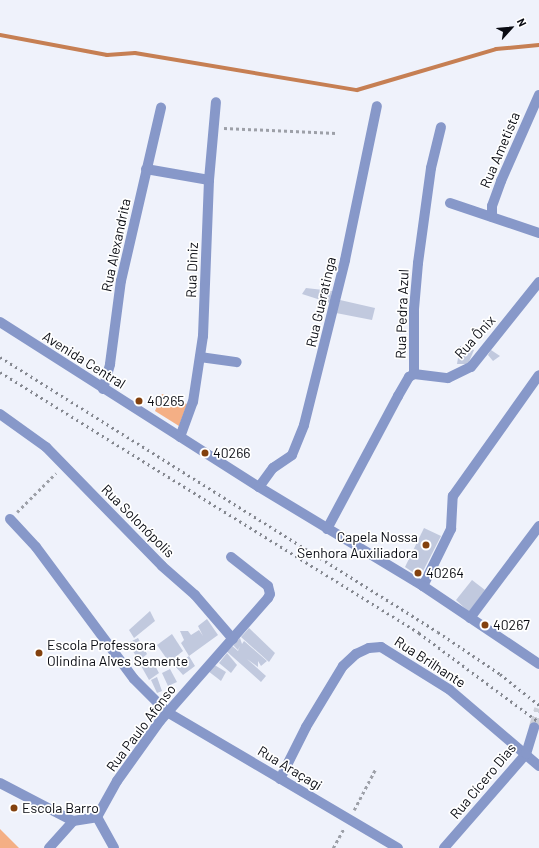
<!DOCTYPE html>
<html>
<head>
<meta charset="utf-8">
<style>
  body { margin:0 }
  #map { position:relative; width:539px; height:848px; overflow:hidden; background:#eff2fb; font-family:Barlow,sans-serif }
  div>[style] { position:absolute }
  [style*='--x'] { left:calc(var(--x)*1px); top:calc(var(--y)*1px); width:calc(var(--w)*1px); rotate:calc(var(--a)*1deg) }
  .green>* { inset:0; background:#f4af85 }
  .stream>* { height:4px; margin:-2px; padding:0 2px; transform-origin:2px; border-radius:2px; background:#c67f53 }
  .building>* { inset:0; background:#c1c9de }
  .minor-tunnel>* { height:10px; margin-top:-5px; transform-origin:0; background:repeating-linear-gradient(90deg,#cccfd8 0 10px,transparent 0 15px) }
  .path>* { height:2.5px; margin-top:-1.25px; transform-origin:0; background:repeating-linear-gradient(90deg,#9da0a8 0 3px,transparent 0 6px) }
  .minor>* { height:10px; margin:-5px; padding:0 5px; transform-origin:5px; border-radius:5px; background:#8798c9 }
  .tertiary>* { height:10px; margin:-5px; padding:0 5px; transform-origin:5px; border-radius:5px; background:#8798c9 }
  .rail>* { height:3px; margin-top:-1.5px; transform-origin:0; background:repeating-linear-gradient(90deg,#858890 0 2px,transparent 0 6px) }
  .dots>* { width:11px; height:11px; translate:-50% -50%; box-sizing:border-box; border:2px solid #fff; border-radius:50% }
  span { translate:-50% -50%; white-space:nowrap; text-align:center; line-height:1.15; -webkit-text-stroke:3.5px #fff; paint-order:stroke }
  .street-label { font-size:14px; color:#090b12 }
  .poi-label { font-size:14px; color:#090b12 }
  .left { translate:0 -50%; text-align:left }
  .right { translate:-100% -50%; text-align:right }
  .north { position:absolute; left:491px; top:8px; width:40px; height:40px; -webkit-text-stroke:3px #fff; paint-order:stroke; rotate:63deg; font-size:11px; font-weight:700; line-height:16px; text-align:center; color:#090b12 }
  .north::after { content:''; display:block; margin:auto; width:14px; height:18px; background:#090b12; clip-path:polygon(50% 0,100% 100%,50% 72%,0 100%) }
</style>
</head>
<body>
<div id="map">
  <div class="green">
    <div style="clip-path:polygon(162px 394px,187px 404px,179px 426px,155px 411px)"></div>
    <div style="clip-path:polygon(0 829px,19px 848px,0 848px)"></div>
  </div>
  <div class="stream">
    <div style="--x:0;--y:35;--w:109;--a:10.6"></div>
    <div style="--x:107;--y:55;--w:28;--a:-4"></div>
    <div style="--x:135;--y:53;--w:225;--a:9.5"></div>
    <div style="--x:357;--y:90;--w:145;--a:-16.4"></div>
    <div style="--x:496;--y:49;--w:43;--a:-5.3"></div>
  </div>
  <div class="building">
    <div style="clip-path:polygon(306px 288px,332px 291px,330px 303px,302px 294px)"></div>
    <div style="clip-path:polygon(340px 300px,375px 308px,372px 320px,336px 313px)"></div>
    <div style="clip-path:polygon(460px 346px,474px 350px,468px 364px,457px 364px)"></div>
    <div style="clip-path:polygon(491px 350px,500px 356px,493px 361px,488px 355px)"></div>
    <div style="clip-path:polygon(424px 528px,441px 536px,420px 577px,405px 567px)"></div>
    <div style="clip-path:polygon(472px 580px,485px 590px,469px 612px,456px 600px)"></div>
    <div style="clip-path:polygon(150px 611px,155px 621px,134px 638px,129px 630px)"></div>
    <div style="clip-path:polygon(207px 619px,218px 635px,189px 656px,195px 666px,183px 675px,175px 666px,189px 656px,181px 643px,184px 640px,180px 631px,188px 631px,191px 635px,199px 630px,203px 636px,198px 626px)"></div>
    <div style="clip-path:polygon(249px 628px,275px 653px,269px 662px,241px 637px)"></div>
    <div style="clip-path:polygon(172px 634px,183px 651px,169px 662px,157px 645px)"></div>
    <div style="clip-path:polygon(138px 638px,147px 654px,139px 661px,128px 643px)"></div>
    <div style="clip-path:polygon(240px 638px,242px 644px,244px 641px,267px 661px,261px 666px,258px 661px,258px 667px,247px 659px,266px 676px,261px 682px,225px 650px,230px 644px,238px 651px,240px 646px,238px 650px,232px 644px)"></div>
    <div style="clip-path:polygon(227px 653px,237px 665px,231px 673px,219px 663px)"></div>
    <div style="clip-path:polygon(151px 658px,159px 673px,149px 680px,140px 664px)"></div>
    <div style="clip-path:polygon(213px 664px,226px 672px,221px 681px,208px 671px)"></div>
    <div style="clip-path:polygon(170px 669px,177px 682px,168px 686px,162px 673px)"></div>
    <div style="clip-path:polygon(157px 677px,162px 691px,157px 693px,151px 680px)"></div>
  </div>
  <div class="minor-tunnel">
    <div style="--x:534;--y:727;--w:19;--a:-74"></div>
  </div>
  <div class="path">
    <div style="--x:224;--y:128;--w:112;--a:2.6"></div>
    <div style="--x:17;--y:512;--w:55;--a:-45"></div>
    <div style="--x:354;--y:810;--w:47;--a:-62.4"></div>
    <div style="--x:333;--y:848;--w:23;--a:-61"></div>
  </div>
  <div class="minor">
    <div style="--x:146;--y:169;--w:64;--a:9.9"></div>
    <div style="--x:450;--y:203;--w:94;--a:18.6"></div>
    <div style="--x:492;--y:217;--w:11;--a:-90"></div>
    <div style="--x:492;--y:206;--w:27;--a:-70"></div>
    <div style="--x:501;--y:181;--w:94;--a:-66.2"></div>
    <div style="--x:200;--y:357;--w:37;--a:8"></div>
    <div style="--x:414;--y:374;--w:65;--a:-90"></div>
    <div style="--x:414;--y:309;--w:46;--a:-85"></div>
    <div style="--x:418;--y:263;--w:96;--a:-82.2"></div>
    <div style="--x:431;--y:168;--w:42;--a:-76.3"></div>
    <div style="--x:414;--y:374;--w:34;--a:7"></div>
    <div style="--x:448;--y:378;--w:25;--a:-26"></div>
    <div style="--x:471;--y:367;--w:109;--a:-51.3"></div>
    <div style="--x:103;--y:389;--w:26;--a:-74"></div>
    <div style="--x:110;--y:364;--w:84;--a:-82.5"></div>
    <div style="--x:121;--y:281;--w:178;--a:-77"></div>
    <div style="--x:0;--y:414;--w:57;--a:35.7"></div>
    <div style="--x:46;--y:447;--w:166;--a:45.7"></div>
    <div style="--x:162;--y:566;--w:44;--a:41.3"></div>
    <div style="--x:195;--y:595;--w:58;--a:49.2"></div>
    <div style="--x:180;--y:437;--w:37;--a:-70"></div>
    <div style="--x:193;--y:402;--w:67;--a:-81.4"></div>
    <div style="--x:203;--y:336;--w:156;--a:-87.8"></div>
    <div style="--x:209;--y:180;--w:78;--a:-84.9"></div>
    <div style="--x:259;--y:487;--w:24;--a:-54"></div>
    <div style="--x:273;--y:468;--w:23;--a:-34"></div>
    <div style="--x:292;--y:455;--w:32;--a:-68"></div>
    <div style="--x:304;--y:425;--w:170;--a:-76"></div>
    <div style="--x:345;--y:260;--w:157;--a:-78.3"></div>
    <div style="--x:10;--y:519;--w:38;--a:47"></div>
    <div style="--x:36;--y:547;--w:164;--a:53.4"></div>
    <div style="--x:134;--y:679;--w:47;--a:45"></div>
    <div style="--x:167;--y:712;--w:268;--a:30.5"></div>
    <div style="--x:327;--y:529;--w:151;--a:-61.9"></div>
    <div style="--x:398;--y:396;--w:22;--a:-60"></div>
    <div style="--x:409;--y:377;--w:6;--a:-31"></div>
    <div style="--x:423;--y:586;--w:64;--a:-63.8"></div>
    <div style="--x:451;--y:529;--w:33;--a:-87"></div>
    <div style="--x:453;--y:496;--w:148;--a:-54.6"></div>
    <div style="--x:470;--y:618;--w:115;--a:-53.1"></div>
    <div style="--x:280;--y:779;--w:58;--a:-63.4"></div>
    <div style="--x:306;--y:727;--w:71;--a:-58.8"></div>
    <div style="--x:343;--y:666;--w:18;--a:-43"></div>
    <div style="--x:356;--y:654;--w:14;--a:-25"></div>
    <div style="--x:369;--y:648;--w:12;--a:-5"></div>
    <div style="--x:381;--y:647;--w:81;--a:31.9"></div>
    <div style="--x:450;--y:690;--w:117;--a:40.5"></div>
    <div style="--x:0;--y:783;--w:82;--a:27.5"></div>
    <div style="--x:73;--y:821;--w:24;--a:-9"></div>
    <div style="--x:97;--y:817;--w:41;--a:-60.9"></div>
    <div style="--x:117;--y:781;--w:74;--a:-54.4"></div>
    <div style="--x:160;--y:721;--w:164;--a:-48.7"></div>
    <div style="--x:268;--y:598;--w:4;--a:-63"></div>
    <div style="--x:270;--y:594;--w:8;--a:-104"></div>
    <div style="--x:268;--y:586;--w:47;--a:-141.9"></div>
    <div style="--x:97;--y:817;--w:35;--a:61"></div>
    <div style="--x:49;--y:848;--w:36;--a:-48"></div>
    <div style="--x:444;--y:848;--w:125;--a:-48.9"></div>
    <div style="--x:526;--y:754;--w:28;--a:-73"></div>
  </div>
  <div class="tertiary">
    <div style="--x:0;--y:322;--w:307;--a:32.5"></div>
    <div style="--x:259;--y:487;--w:192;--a:31.1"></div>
    <div style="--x:423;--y:586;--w:140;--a:33.9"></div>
  </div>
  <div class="rail">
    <div style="--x:0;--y:357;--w:517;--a:32.12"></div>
    <div style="--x:438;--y:632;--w:75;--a:34.1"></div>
    <div style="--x:500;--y:674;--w:50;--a:38.5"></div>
    <div style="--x:0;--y:372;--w:494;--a:31.9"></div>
    <div style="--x:419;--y:633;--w:149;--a:36.6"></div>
  </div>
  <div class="dots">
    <div style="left:139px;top:401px;background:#83410e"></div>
    <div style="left:205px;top:453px;background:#83410e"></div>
    <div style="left:426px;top:545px;background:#83410e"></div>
    <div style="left:418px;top:573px;background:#83410e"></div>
    <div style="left:485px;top:625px;background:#83410e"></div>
    <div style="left:39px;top:653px;background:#83410e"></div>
    <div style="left:14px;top:808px;background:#83410e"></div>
  </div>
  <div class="street-label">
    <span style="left:500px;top:150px;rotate:-67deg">Rua Ametista</span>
    <span style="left:116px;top:245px;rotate:-78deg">Rua Alexandrita</span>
    <span style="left:192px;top:270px;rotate:-88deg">Rua Diniz</span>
    <span style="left:321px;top:302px;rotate:-77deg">Rua Guaratinga</span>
    <span style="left:402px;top:314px;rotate:-88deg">Rua Pedra Azul</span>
    <span style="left:475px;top:337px;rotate:-48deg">Rua Ônix</span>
    <span style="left:84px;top:360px;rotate:32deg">Avenida Central</span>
    <span style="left:138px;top:521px;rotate:45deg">Rua Solonópolis</span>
    <span style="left:430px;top:662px;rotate:33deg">Rua Brilhante</span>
    <span style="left:141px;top:728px;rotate:-53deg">Rua Paulo Afonso</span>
    <span style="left:290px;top:768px;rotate:31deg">Rua Araçagi</span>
    <span style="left:483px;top:781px;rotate:-50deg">Rua Cícero Dias</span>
  </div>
  <div class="poi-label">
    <span class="left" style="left:147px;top:401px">40265</span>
    <span class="left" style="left:213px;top:453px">40266</span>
    <span class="right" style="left:418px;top:545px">Capela Nossa<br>Senhora Auxiliadora</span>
    <span class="left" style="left:426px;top:573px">40264</span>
    <span class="left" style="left:493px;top:625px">40267</span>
    <span class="left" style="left:47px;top:653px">Escola Professora<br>Olindina Alves Semente</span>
    <span class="left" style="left:22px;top:808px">Escola Barro</span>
  </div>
  <div class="north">N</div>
</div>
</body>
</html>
